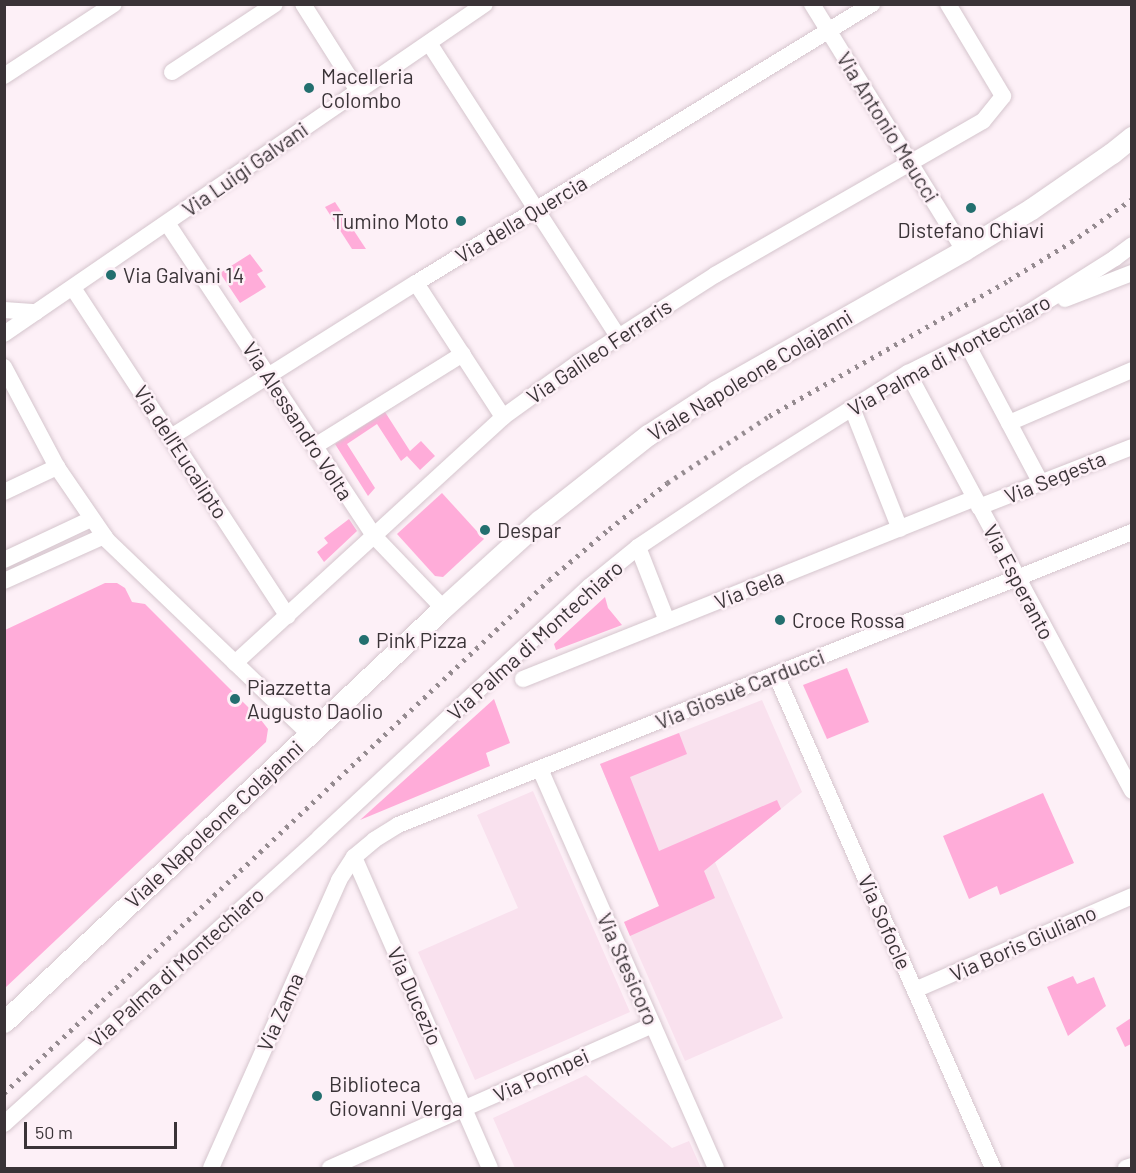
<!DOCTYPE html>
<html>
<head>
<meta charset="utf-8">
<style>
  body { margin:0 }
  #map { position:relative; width:1136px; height:1173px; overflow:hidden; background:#fdf0f7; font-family:Barlow,sans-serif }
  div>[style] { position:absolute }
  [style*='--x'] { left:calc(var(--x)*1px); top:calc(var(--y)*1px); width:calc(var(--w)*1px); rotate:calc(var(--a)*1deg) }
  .built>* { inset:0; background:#f9e1ee }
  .green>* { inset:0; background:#ffacd9 }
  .roads { filter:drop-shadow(0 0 2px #d5c5cd) drop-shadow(0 0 2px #d5c5cd) }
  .minor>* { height:16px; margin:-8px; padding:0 8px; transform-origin:8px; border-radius:8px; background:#fff }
  .tertiary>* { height:21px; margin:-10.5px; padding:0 10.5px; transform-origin:10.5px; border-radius:10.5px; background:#fff }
  .rail>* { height:4.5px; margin-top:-2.25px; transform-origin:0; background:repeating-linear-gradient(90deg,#958b90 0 3px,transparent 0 9px) }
  .dots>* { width:16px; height:16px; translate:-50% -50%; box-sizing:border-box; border:3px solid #fdf0f7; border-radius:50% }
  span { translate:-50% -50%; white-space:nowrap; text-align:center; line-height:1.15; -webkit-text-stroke:5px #fdf0f7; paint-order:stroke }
  .poi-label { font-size:21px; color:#3a3337 }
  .left { translate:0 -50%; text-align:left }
  .right { translate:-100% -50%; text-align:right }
  .street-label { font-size:21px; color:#3a3337 }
  .frame { position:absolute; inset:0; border:6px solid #3a3337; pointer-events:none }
  .scale { position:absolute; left:24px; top:1122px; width:153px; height:27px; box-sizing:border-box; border:3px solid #3a3337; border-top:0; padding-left:8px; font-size:18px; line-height:21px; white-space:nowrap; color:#3a3337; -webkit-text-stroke:4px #fdf0f7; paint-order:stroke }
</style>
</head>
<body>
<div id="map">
  <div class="built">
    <div style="clip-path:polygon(762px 700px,802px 792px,715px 862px,783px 1018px,685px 1061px,624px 922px,660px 906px,600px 764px)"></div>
    <div style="clip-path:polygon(533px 791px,630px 1012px,475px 1080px,418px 952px,518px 908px,477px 815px)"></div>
    <div style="clip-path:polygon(586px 1075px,672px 1148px,689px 1141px,701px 1168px,515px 1168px,493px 1118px)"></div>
  </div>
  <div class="green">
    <div style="clip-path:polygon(335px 202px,366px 249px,352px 249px,325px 207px)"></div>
    <div style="clip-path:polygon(250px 254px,263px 271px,257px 274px,266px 287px,240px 303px,220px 273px)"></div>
    <div style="clip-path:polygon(385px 412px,410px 451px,421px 441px,435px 456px,420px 470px,407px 456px,401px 461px,377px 424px,347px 444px,375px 488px,368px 496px,335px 444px)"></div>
    <div style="clip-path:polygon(442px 493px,484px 539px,443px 577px,435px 576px,397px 534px)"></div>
    <div style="clip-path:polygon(349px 519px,357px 531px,324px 562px,317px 552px,328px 543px,324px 538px)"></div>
    <div style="clip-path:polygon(105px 583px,117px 583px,125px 588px,132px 602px,145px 604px,261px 720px,268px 729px,266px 742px,5px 988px,5px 630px)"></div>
    <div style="clip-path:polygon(605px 597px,608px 608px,622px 625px,556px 650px,554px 644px)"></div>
    <div style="clip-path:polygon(847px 668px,869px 722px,827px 739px,803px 685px)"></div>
    <div style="clip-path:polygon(494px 699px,510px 743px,486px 753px,490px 766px,360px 820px)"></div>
    <div style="clip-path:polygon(679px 733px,687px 754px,630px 777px,659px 851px,777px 800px,781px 809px,704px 871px,715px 898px,630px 936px,624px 922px,659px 906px,600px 764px)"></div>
    <div style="clip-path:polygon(1043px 793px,1074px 863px,1000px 895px,997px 886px,969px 899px,943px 836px)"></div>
    <div style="clip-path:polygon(1073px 976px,1077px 984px,1094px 977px,1106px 1006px,1068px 1036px,1047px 987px)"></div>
    <div style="clip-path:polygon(1131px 1018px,1131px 1044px,1125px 1047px,1116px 1028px)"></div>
  </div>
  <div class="roads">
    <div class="minor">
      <div style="--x:303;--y:4;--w:103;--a:57.7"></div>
      <div style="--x:812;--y:4;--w:289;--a:58.3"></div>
      <div style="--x:429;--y:43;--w:349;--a:57.2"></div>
      <div style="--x:172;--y:72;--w:123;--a:-33.4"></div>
      <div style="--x:4;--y:76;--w:131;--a:-33.2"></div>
      <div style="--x:167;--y:223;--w:377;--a:56.5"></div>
      <div style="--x:375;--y:537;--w:98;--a:46.2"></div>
      <div style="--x:416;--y:283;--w:160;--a:57"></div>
      <div style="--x:73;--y:288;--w:392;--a:56.8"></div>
      <div style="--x:1065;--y:299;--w:72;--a:-21.2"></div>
      <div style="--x:4;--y:310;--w:32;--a:4"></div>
      <div style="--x:4;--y:334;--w:583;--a:-34.45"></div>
      <div style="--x:967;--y:344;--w:157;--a:62"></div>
      <div style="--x:4;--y:367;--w:113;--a:62.1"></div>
      <div style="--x:57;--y:467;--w:88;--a:55.6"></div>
      <div style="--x:107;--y:540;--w:281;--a:43.8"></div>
      <div style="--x:908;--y:373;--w:474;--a:61.8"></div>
      <div style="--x:852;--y:408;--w:130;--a:68.4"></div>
      <div style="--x:1009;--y:423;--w:134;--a:-23.3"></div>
      <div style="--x:171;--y:437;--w:289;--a:-32.2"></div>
      <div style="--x:416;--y:283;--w:535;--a:-31.46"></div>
      <div style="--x:315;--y:446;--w:174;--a:-31.9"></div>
      <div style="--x:4;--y:492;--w:59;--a:-25.3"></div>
      <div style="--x:979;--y:507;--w:164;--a:-21.4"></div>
      <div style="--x:638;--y:547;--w:79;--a:68.6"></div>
      <div style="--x:4;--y:560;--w:96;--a:-25.2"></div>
      <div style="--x:4;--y:581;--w:110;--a:-24.2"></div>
      <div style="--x:235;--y:663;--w:364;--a:-42.5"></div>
      <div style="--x:503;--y:417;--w:92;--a:-35.8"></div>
      <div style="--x:578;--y:363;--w:163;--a:-32.7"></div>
      <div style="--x:715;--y:275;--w:309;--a:-29.9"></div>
      <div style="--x:983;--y:121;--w:32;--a:-51"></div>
      <div style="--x:1003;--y:96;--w:107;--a:-120.9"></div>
      <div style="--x:776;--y:675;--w:539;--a:66.24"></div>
      <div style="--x:523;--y:679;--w:486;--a:-21.8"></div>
      <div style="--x:540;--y:769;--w:436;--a:66.2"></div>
      <div style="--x:354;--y:857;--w:339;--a:66.4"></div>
      <div style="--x:915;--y:990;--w:236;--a:-23.4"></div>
      <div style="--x:4;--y:1124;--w:427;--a:-42.2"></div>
      <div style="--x:320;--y:837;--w:367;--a:-42.9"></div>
      <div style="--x:589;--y:587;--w:63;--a:-39.2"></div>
      <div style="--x:638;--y:547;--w:133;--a:-33.7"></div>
      <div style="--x:749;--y:473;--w:188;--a:-32.2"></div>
      <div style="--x:908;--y:373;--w:134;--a:-26.6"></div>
      <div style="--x:1028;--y:313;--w:103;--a:-32.3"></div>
      <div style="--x:1115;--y:258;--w:21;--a:-37"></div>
      <div style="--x:211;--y:1168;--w:315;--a:-66"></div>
      <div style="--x:339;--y:880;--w:27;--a:-57"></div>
      <div style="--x:354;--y:857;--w:26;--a:-40"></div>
      <div style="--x:374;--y:840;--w:28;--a:-32"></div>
      <div style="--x:398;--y:825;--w:790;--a:-21.76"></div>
      <div style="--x:330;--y:1168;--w:353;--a:-23.9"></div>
      <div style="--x:1126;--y:1168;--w:6;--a:-18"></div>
    </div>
    <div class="tertiary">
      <div style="--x:4;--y:1022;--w:603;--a:-43.32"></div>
      <div style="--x:443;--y:608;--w:130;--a:-42.2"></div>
      <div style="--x:539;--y:521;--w:139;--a:-38.3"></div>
      <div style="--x:648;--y:435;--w:81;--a:-32.9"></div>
      <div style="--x:716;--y:391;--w:285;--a:-29.6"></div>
      <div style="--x:964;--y:250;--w:79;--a:-31.5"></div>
      <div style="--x:1031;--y:209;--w:98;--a:-34.7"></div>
      <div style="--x:1112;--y:153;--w:26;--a:-39"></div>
    </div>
  </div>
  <div class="rail">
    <div style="--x:4;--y:1093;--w:748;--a:-43.27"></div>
    <div style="--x:549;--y:580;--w:79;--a:-40.4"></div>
    <div style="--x:609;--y:529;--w:74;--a:-38.4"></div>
    <div style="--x:667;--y:483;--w:122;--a:-33.3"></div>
    <div style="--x:769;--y:416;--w:276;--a:-29.5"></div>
    <div style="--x:1009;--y:280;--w:73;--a:-31.5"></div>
    <div style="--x:1071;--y:242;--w:75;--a:-35.2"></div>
  </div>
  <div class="dots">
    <div style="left:309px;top:88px;background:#236f6f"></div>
    <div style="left:971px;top:208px;background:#236f6f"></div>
    <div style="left:461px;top:221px;background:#236f6f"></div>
    <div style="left:111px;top:275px;background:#236f6f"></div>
    <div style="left:485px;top:530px;background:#236f6f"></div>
    <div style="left:780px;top:620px;background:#236f6f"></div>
    <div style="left:364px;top:640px;background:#236f6f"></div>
    <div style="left:235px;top:699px;background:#236f6f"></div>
    <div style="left:317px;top:1096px;background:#236f6f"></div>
  </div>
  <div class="poi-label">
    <span class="left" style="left:321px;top:88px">Macelleria<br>Colombo</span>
    <span class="right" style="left:449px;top:221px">Tumino Moto</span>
    <span style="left:971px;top:230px">Distefano Chiavi</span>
    <span class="left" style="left:123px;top:275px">Via Galvani 14</span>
    <span class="left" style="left:497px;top:530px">Despar</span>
    <span class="left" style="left:792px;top:620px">Croce Rossa</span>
    <span class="left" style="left:376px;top:640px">Pink Pizza</span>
    <span class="left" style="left:247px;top:699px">Piazzetta<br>Augusto Daolio</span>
    <span class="left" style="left:329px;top:1096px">Biblioteca<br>Giovanni Verga</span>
  </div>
  <div class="street-label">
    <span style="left:888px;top:127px;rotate:58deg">Via Antonio Meucci</span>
    <span style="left:245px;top:169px;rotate:-35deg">Via Luigi Galvani</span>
    <span style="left:521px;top:219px;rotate:-31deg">Via della Quercia</span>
    <span style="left:599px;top:351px;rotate:-34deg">Via Galileo Ferraris</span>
    <span style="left:949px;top:355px;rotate:-29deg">Via Palma di Montechiaro</span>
    <span style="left:750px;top:375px;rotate:-31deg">Viale Napoleone Colajanni</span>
    <span style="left:298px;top:421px;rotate:57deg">Via Alessandro Volta</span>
    <span style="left:181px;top:452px;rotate:57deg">Via dell'Eucalipto</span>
    <span style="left:1055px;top:477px;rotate:-22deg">Via Segesta</span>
    <span style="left:1019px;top:582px;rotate:62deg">Via Esperanto</span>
    <span style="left:749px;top:589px;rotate:-22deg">Via Gela</span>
    <span style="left:535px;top:640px;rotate:-42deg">Via Palma di Montechiaro</span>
    <span style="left:740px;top:689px;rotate:-22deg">Via Giosuè Carducci</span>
    <span style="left:214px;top:824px;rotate:-43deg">Viale Napoleone Colajanni</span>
    <span style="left:885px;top:922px;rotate:66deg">Via Sofocle</span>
    <span style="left:1023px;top:943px;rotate:-24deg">Via Boris Giuliano</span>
    <span style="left:176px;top:967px;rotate:-42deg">Via Palma di Montechiaro</span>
    <span style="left:628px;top:969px;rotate:66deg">Via Stesicoro</span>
    <span style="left:415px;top:996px;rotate:66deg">Via Ducezio</span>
    <span style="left:280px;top:1012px;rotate:-66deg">Via Zama</span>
    <span style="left:541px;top:1075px;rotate:-24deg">Via Pompei</span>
  </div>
  <div class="frame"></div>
  <div class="scale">50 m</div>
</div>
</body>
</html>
